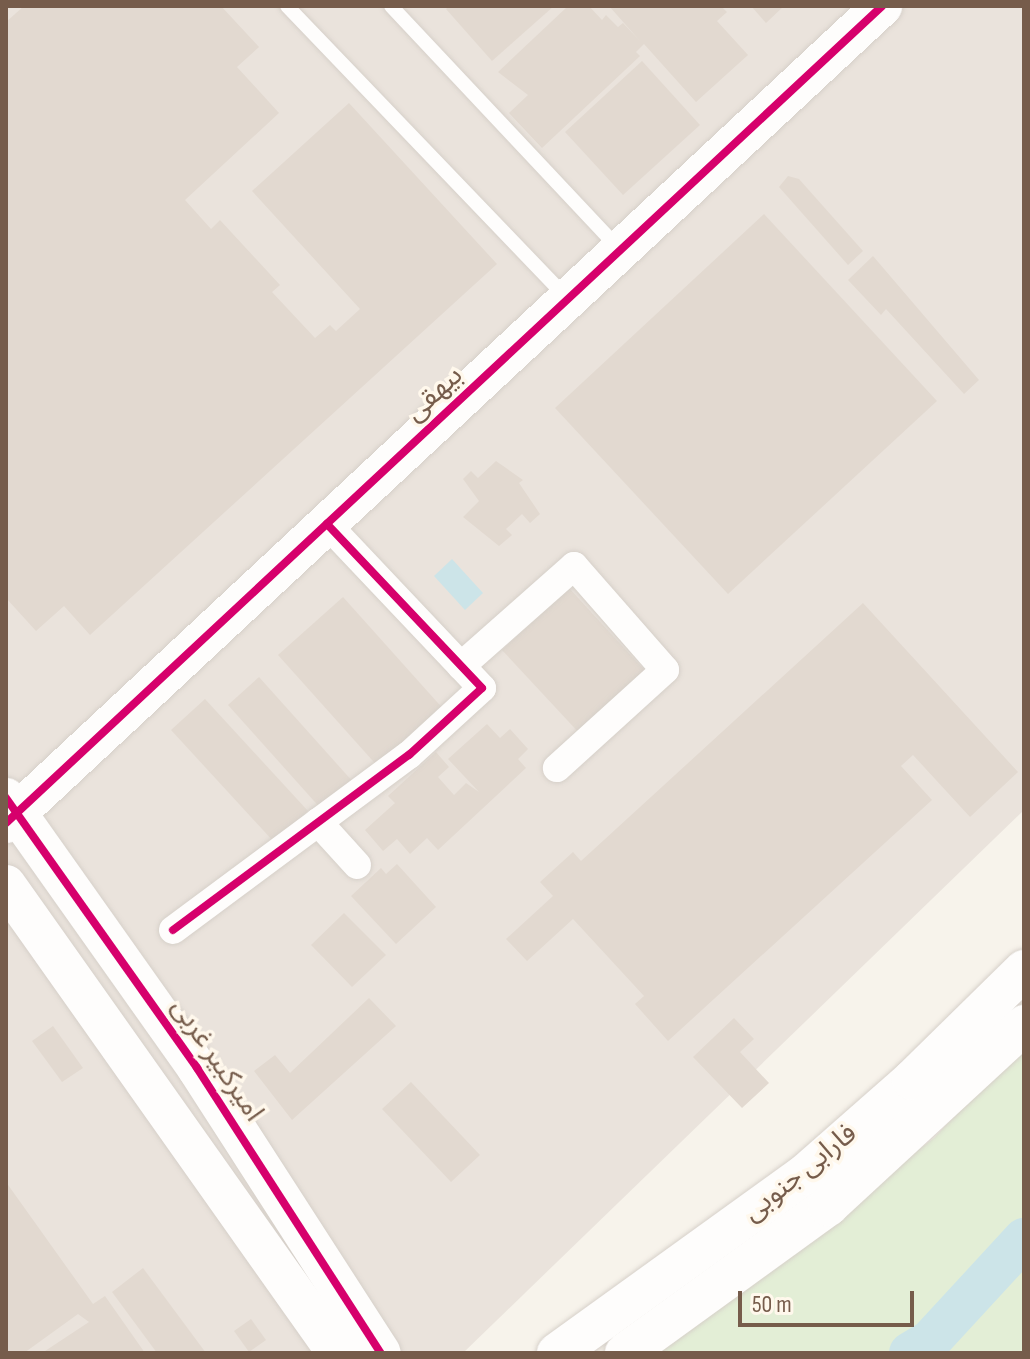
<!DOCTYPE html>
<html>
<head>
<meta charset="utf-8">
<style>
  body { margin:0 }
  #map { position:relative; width:1030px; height:1359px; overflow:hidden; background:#f7f3eb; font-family:"Sofia Sans Condensed","Noto Sans Arabic",sans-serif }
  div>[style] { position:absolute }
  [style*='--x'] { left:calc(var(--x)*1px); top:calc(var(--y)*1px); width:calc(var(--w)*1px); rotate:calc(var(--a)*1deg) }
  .industrial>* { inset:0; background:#eae3dc }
  .green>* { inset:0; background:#e3eed6 }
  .water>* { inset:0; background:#cce4e8 }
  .river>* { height:42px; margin:-21px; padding:0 21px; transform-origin:21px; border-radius:21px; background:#cce4e8 }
  .building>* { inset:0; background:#e2d9d0 }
  .roads { filter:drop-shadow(0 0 2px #d6d0c9) drop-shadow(0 0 2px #d6d0c9) }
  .lane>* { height:14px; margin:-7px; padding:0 7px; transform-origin:7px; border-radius:7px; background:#fefdfc }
  .street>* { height:28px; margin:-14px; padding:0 14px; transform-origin:14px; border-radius:14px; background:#fefdfc }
  .secondary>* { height:40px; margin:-20px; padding:0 20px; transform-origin:20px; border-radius:20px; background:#fefdfc }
  .cycleway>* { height:8px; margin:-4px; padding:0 4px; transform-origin:4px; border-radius:4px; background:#d6006c }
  span { translate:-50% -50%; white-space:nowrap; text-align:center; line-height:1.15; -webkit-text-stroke:7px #fff8ec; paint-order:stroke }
  .street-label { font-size:28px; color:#765c4b }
  .frame { position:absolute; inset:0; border:8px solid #765c4b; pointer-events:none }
  .scale { position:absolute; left:738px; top:1291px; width:176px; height:36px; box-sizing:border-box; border:4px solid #765c4b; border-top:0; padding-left:10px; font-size:24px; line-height:28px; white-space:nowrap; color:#765c4b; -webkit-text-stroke:6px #fff8ec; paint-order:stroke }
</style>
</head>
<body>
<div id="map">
  <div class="industrial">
    <div style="clip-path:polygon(6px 6px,1024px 6px,1024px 810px,463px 1353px,6px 1353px)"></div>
  </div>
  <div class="green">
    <div style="clip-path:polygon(1024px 1042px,1024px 1353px,652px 1353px,934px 1138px)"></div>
  </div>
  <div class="water">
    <div style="clip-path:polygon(452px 559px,483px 593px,465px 610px,434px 576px)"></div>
  </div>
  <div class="river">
    <div style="--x:910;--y:1353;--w:23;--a:-31"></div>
    <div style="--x:930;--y:1341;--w:139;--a:-47.3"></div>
  </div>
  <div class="building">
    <div style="clip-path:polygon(24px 6px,221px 6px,259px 47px,237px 67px,279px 113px,185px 200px,211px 229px,220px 220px,280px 285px,272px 292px,315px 338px,330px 325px,336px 331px,360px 309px,252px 191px,349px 103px,497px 264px,90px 635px,64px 606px,36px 631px,6px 598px,6px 22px)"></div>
    <div style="clip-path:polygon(449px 6px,554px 6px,492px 61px,446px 9px)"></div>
    <div style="clip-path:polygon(568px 6px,589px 6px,602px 20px,606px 15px,618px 27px,623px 23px,640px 41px,609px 6px,721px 6px,727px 12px,717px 21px,748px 55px,696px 102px,644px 44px,636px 52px,640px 56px,542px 148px,509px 113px,528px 95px,498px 72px)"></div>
    <div style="clip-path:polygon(751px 6px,784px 6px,766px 23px)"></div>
    <div style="clip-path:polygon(642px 61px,700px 125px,623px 195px,565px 132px)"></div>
    <div style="clip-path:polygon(788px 176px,799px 179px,863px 251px,848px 265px,779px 187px)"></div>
    <div style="clip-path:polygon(764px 214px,937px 401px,728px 594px,555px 408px)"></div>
    <div style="clip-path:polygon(873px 256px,979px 380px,964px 394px,886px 309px,881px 315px,848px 280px)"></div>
    <div style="clip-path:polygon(496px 461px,523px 480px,519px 483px,540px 514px,530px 523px,522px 514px,506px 529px,512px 535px,499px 546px,463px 517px,479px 501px,463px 479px,471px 471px,478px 478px)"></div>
    <div style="clip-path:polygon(569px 588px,648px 674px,581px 735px,502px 650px)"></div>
    <div style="clip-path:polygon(343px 597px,446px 712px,381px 770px,278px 655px)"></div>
    <div style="clip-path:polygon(863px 603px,1018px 772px,970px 817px,913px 755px,901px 766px,932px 800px,668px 1041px,635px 1004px,644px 996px,573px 919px,527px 961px,506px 939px,553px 896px,540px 882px,573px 852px,581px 861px)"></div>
    <div style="clip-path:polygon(259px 677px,354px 783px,323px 811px,228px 705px)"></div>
    <div style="clip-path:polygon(205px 699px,308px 811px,274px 842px,171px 730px)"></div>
    <div style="clip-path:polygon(487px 724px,500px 738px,510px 729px,528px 749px,518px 759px,526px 768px,438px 850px,427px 838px,410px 854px,397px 839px,383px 851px,365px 830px,395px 803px,388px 796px,436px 752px,449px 767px,438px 777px,454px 795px,466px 783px,479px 792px,448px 759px)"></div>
    <div style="clip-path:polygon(397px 864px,436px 907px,396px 944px,351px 896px,381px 868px,386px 874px)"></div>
    <div style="clip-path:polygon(344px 913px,386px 955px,352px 987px,311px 945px)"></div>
    <div style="clip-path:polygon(369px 998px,396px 1026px,292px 1120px,254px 1071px,275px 1055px,290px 1073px)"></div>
    <div style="clip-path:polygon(734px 1018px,754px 1039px,740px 1052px,769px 1083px,742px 1108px,693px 1057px)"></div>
    <div style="clip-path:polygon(53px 1026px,83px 1068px,62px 1082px,32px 1041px)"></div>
    <div style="clip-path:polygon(411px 1082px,480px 1155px,451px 1182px,382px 1109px)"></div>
    <div style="clip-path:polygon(6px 1182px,93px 1304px,105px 1296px,145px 1353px,42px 1353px,89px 1322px,78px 1314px,24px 1353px,6px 1353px)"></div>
    <div style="clip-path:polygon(143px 1268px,206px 1353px,157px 1353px,112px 1292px)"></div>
    <div style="clip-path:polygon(251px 1319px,266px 1340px,249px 1352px,234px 1331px)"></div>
  </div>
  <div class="roads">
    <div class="lane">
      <div style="--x:287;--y:6;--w:402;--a:46.2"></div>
      <div style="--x:391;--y:6;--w:330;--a:46.8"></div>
    </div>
    <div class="street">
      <div style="--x:461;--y:666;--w:151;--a:-41.5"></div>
      <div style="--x:574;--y:566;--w:138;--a:48.8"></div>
      <div style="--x:665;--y:670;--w:146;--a:137.8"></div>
      <div style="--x:318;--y:822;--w:58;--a:47.8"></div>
      <div style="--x:173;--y:930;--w:294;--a:-36.6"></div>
      <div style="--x:409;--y:755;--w:99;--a:-42.5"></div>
      <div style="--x:482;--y:688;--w:226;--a:-133.4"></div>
    </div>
    <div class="secondary">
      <div style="--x:6;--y:798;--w:331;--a:54.7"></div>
      <div style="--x:197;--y:1068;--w:339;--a:57.2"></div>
      <div style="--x:6;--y:823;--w:1198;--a:-43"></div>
      <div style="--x:6;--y:885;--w:573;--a:54.73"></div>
      <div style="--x:557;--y:1353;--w:304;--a:-35.8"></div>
      <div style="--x:804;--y:1175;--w:144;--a:-41.3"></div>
      <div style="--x:912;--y:1080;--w:157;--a:-44.5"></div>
      <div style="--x:625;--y:1353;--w:251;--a:-35.9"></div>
      <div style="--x:828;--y:1206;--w:267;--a:-42.7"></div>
    </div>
  </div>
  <div class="cycleway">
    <div style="--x:6;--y:798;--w:331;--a:54.7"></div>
    <div style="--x:197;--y:1068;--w:339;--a:57.2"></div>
    <div style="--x:6;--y:823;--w:1198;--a:-43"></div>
    <div style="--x:173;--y:930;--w:294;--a:-36.6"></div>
    <div style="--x:409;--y:755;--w:99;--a:-42.5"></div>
    <div style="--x:482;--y:688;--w:226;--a:-133.4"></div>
  </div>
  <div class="street-label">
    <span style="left:434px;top:394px;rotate:-43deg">بیهقی</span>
    <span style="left:217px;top:1060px;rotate:56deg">امیرکبیر غربی</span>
    <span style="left:800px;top:1173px;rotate:-39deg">فارابی جنوبی</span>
  </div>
  <div class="frame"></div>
  <div class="scale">50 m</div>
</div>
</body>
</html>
